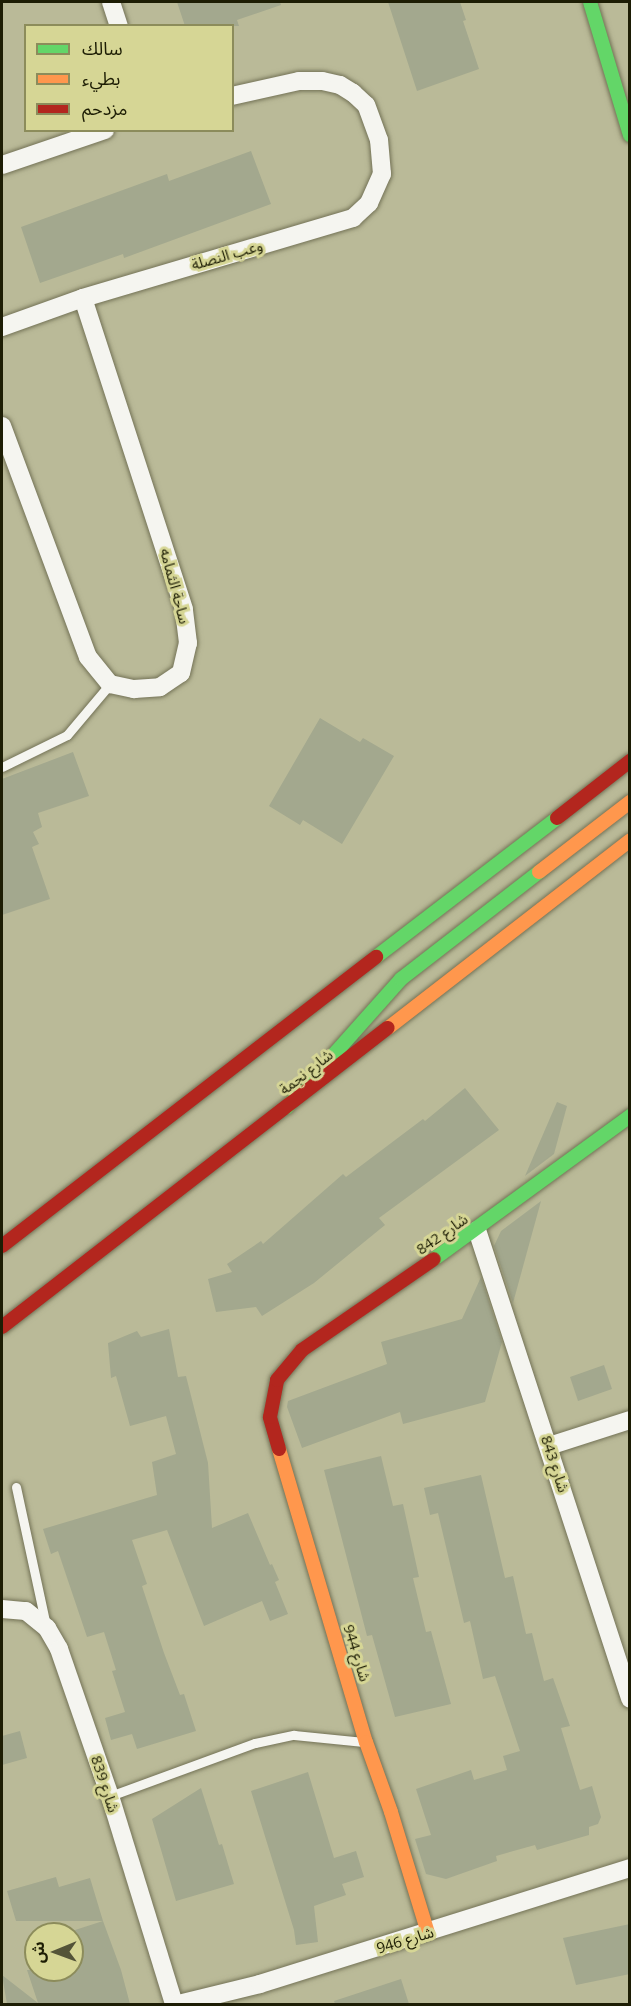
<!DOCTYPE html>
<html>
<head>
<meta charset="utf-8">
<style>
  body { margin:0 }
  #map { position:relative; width:631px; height:2006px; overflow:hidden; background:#baba98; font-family:"Open Sans","Noto Sans Arabic",sans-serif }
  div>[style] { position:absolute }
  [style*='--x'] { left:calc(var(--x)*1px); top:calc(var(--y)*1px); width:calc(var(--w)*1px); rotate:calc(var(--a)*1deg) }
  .building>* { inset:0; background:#a3a88e }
  .roads { filter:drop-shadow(0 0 2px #737256) drop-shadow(0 0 2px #737256) }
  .lane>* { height:9px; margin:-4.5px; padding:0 4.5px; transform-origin:4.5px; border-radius:4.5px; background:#f5f5f0 }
  .street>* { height:18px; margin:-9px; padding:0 9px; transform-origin:9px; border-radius:9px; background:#f5f5f0 }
  .fast>* { height:14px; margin:-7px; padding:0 7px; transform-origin:7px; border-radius:7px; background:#63d668 }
  .slow>* { height:14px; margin:-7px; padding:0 7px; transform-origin:7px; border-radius:7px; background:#ff974d }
  .jam>* { height:14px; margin:-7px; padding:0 7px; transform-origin:7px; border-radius:7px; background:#b3261e }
  span { translate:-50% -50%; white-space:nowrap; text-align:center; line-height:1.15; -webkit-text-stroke:6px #d6d695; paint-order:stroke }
  .street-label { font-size:15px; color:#1d1d04 }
  .frame { position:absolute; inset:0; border:3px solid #1d1d04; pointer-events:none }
  .legend { position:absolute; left:24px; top:24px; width:210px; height:108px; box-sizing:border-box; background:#d6d695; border:2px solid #8c8c5b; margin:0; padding:8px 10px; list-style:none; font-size:18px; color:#1d1d04 }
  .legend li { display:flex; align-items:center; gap:12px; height:30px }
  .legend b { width:30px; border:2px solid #8c8c5b }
  .north { position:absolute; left:24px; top:1922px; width:60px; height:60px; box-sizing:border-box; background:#d6d695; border:2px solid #8c8c5b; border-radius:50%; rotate:269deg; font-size:16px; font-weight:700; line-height:24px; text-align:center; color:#1d1d04 }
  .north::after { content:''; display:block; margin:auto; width:21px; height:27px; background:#545438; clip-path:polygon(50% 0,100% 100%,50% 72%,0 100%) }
</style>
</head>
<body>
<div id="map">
  <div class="building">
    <div style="clip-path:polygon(177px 2px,280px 2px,281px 5px,237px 20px,239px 26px,185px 26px)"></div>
    <div style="clip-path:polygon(388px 2px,460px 2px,466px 20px,463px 21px,479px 69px,417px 91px)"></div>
    <div style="clip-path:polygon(251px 151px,271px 204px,124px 258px,123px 254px,40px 283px,21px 227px,167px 174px,169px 181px)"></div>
    <div style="clip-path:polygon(320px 718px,360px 742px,363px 738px,394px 756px,342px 844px,303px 820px,300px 825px,269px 806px)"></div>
    <div style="clip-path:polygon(73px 752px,89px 796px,38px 813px,42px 827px,33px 832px,39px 844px,32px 847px,50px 899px,2px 915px,2px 779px)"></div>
    <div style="clip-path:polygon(465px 1088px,499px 1130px,379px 1218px,385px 1225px,314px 1283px,262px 1316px,256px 1307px,216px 1312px,208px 1279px,232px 1272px,227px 1264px,261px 1241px,263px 1244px,343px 1174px,346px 1177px,423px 1119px,425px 1121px)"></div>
    <div style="clip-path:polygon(557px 1102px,567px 1106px,554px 1154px,525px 1176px)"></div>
    <div style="clip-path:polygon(541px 1201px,513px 1303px,494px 1246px,501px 1231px)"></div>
    <div style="clip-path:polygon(481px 1277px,502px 1342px,485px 1402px,403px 1424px,400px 1412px,302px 1448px,287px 1407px,288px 1401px,387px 1364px,381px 1342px,462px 1319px)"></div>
    <div style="clip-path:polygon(169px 1329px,178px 1377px,186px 1376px,208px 1463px,212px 1528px,248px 1513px,270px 1565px,272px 1564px,279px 1580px,275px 1582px,288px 1614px,270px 1621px,262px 1601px,204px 1626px,167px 1530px,132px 1540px,147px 1584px,142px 1586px,164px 1653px,180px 1695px,184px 1694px,196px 1731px,137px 1749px,132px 1734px,111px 1740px,105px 1718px,125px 1712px,112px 1671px,116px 1670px,104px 1632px,87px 1637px,58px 1551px,51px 1554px,43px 1529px,157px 1495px,152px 1462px,176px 1454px,166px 1416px,130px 1426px,116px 1376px,111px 1378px,108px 1343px,137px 1331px,141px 1337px)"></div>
    <div style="clip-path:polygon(604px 1365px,612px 1389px,578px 1401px,570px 1377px)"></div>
    <div style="clip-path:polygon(381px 1456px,393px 1506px,403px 1504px,419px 1577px,413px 1578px,426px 1632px,431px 1631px,451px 1704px,395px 1717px,372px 1635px,367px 1636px,324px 1470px)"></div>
    <div style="clip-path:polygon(481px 1475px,505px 1578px,513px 1576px,526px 1634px,532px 1633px,544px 1681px,553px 1678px,570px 1726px,561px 1728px,580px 1790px,592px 1786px,601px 1817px,598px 1824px,589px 1827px,589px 1835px,537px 1850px,535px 1845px,496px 1856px,497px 1861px,446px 1879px,426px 1874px,415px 1839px,431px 1835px,416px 1789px,471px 1770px,474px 1780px,507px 1770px,503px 1756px,520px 1751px,495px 1676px,483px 1679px,470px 1621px,464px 1623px,438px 1513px,430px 1515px,424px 1488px)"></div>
    <div style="clip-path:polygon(20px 1731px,27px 1758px,2px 1765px,2px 1736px)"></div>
    <div style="clip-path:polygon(308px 1772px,334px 1858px,356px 1851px,364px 1877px,342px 1884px,346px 1895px,314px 1906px,318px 1942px,296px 1945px,294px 1930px,251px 1791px)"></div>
    <div style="clip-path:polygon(201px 1788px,219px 1845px,222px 1844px,234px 1884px,176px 1901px,152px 1819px)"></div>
    <div style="clip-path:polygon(56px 1877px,59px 1887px,90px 1878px,103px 1921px,16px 1921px,7px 1891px)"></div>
    <div style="clip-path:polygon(103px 1921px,121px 1970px,130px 2004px,7px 2004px,2px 1975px,38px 2003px,27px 1970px,72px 1970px,72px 1931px)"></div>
    <div style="clip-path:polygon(630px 1924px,630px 1974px,576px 1985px,563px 1938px)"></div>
    <div style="clip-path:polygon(401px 1979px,409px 2004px,335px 2004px,334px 2001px)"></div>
  </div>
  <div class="roads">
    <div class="lane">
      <div style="--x:2;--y:767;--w:72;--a:-26.2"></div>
      <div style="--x:67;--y:735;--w:67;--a:-49.9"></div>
      <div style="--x:16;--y:1487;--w:142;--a:77.8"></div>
      <div style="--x:110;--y:1796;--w:154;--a:-20.1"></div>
      <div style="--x:255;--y:1743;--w:40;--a:-12"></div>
      <div style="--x:294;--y:1735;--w:70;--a:5.7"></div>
    </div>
    <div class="street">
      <div style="--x:111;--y:2;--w:25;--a:72"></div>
      <div style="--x:2;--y:165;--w:109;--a:-18.8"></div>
      <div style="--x:2;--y:327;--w:86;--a:-19.7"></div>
      <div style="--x:83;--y:298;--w:282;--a:-16.5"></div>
      <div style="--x:353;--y:218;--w:22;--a:-43"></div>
      <div style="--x:369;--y:203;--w:32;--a:-66"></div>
      <div style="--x:382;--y:174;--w:34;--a:-95"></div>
      <div style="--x:379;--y:140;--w:37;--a:-110"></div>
      <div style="--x:366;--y:105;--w:18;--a:-137"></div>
      <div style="--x:353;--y:93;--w:15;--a:-148"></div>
      <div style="--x:340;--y:85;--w:18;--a:-167"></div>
      <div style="--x:322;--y:81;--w:23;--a:180"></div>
      <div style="--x:299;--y:81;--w:69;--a:167.4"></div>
      <div style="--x:2;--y:426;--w:246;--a:69.6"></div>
      <div style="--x:88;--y:657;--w:35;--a:51"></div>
      <div style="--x:110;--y:684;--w:25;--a:12"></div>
      <div style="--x:134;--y:689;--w:26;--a:-4"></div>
      <div style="--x:160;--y:687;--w:25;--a:-34"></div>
      <div style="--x:181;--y:673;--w:31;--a:-77"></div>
      <div style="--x:188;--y:643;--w:34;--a:-97"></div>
      <div style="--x:184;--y:609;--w:327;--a:-108"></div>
      <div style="--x:477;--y:1230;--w:493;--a:71.9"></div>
      <div style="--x:549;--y:1446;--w:85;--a:-17.8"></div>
      <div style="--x:2;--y:1609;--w:24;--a:5"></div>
      <div style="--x:26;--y:1611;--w:27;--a:39"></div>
      <div style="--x:47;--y:1628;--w:24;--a:60"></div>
      <div style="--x:59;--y:1649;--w:156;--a:70.9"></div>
      <div style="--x:110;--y:1796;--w:218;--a:72.9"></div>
      <div style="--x:178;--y:2004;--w:84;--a:-13.7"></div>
      <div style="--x:260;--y:1984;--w:388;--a:-17.4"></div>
    </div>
    <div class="fast">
      <div style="--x:590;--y:2;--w:139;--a:73.3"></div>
      <div style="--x:376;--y:957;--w:228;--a:-37.5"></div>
      <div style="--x:287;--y:1107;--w:171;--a:-48.3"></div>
      <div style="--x:401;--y:979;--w:175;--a:-37.8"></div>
      <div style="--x:434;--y:1259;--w:243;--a:-36.1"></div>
    </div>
    <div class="slow">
      <div style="--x:539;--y:872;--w:115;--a:-37.6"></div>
      <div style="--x:388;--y:1028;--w:306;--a:-37.8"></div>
      <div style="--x:279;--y:1449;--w:306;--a:73.5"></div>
      <div style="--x:366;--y:1742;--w:74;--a:70.3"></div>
      <div style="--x:391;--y:1812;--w:127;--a:73"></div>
    </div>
    <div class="jam">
      <div style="--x:557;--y:818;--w:93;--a:-38"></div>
      <div style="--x:2;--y:1246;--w:473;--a:-37.7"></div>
      <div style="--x:2;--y:1327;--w:488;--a:-37.8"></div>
      <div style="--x:279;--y:1449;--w:33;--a:-106"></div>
      <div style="--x:270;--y:1417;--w:38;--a:-79"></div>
      <div style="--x:277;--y:1380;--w:39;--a:-50"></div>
      <div style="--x:302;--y:1350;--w:160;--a:-34.6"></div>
    </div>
  </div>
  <div class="street-label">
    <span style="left:227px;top:255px;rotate:-16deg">وعب النصلة</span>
    <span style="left:175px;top:586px;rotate:75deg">ساحة الثمامه</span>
    <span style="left:306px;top:1072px;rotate:-38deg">شارع نجمة</span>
    <span style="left:442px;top:1234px;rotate:-35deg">شارع 842</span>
    <span style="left:555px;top:1464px;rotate:72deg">شارع 843</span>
    <span style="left:357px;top:1653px;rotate:73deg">شارع 944</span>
    <span style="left:105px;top:1784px;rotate:72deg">شارع 839</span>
    <span style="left:405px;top:1940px;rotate:-17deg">شارع 946</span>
  </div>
  <div class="frame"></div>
  <ul class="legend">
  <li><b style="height:8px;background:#63d668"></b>سالك</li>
  <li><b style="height:8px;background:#ff974d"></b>بطيء</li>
  <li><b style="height:8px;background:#b3261e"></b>مزدحم</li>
  </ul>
  <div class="north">ش</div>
</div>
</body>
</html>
